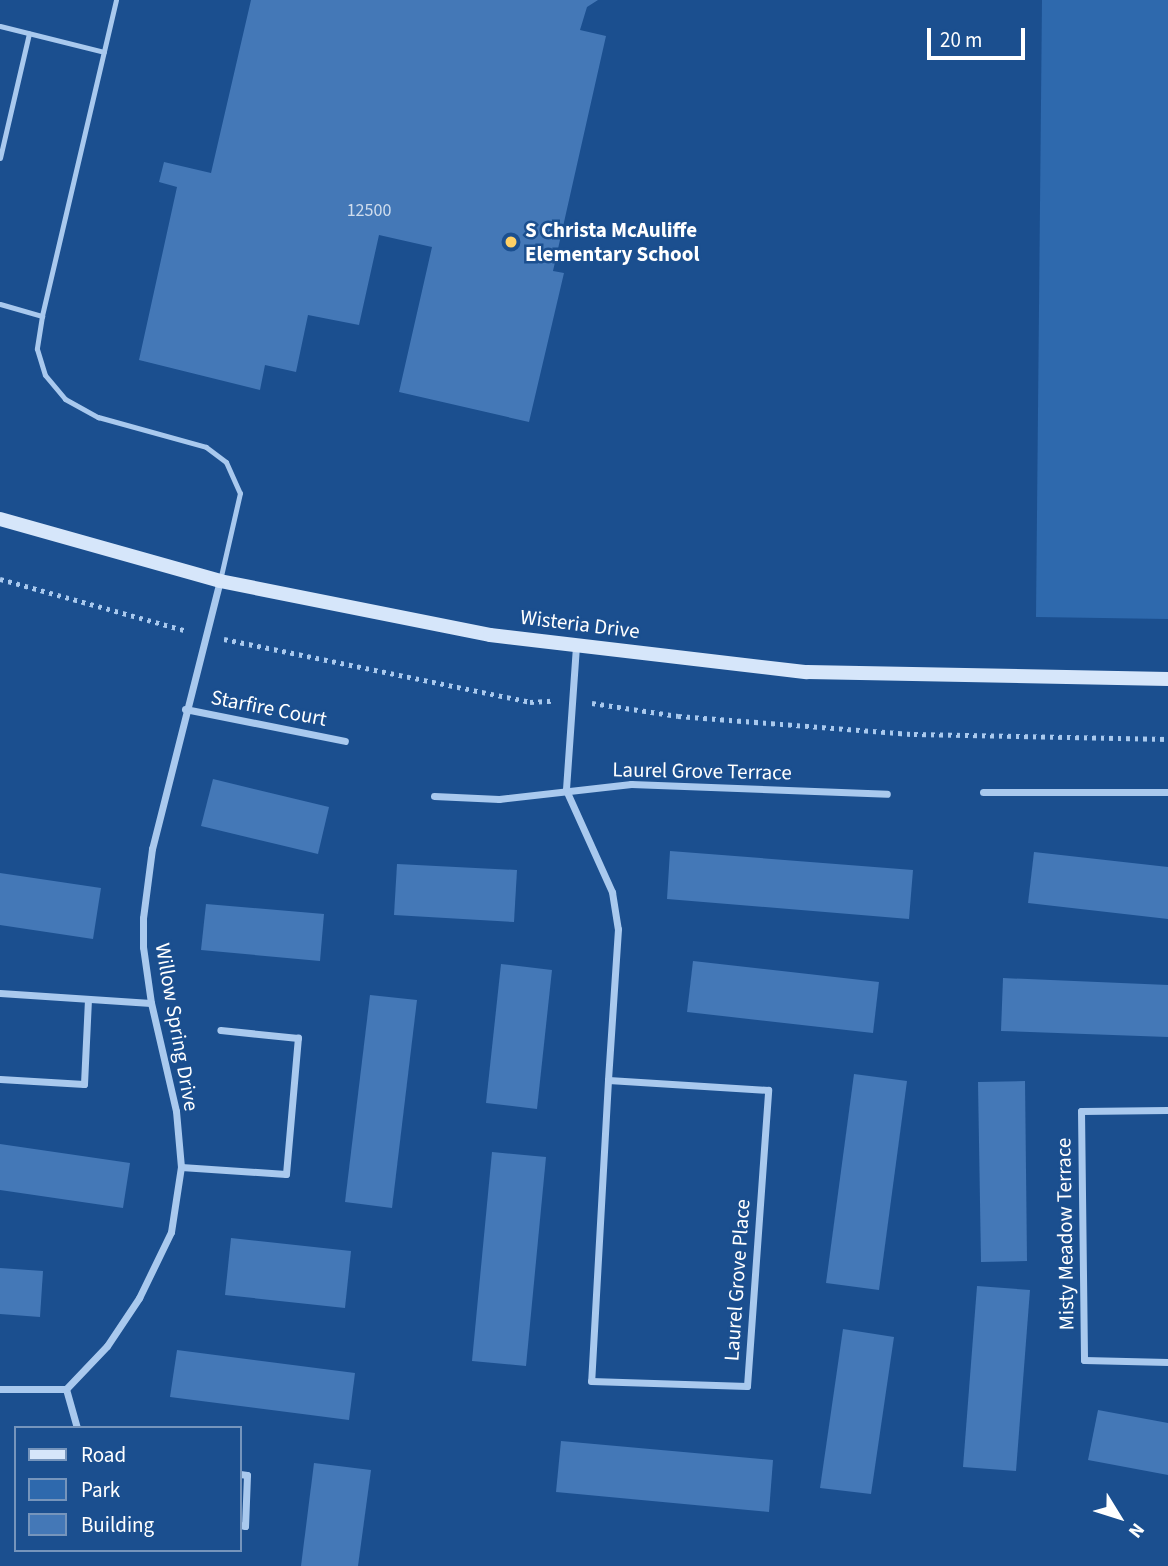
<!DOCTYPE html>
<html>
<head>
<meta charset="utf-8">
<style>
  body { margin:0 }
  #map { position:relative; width:1168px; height:1566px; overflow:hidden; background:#1b4f8f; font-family:"Source Sans 3",sans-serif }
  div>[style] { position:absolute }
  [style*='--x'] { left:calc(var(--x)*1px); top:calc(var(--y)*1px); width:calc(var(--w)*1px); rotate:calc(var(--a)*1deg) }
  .green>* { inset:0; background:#2e69ad }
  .building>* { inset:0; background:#4478b7 }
  .path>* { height:4.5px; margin-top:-2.25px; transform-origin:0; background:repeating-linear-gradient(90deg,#a9c9ee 0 3.5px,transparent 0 8.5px) }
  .lane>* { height:5px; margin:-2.5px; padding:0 2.5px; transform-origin:2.5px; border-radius:2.5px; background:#a9c9ee }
  .street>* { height:7px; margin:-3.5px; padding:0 3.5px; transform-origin:3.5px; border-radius:3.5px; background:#a9c9ee }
  .secondary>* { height:14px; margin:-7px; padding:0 7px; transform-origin:7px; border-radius:7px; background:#d6e6fa }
  .dots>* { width:19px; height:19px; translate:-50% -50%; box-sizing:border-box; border:4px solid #1b4f8f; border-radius:50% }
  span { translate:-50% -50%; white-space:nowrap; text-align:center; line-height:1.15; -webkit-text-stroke:5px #1b4f8f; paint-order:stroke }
  .number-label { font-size:18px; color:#d0dded }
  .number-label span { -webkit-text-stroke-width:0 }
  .poi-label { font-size:21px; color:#fff; font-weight:700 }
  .left { translate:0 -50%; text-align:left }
  .street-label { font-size:21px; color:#fff }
  .legend { position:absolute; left:14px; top:1426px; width:228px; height:126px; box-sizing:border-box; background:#1b4f8f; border:2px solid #7695bc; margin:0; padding:9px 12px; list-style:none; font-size:21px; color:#fff }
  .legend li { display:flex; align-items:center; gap:14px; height:35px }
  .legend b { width:35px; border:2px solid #7695bc }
  .north { position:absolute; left:1084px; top:1482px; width:70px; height:70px; -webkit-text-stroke:5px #1b4f8f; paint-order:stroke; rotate:128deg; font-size:19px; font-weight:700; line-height:28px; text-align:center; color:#fff }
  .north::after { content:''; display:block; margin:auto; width:24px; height:32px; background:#fff; clip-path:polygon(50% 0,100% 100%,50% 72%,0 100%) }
  .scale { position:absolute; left:927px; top:28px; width:98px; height:32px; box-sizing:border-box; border:4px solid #fff; border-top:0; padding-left:9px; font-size:21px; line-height:24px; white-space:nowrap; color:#fff; -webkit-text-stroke:5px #1b4f8f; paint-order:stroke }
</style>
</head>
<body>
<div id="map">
  <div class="green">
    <div style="clip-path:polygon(1042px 0,1168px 0,1168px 619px,1036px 617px)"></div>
  </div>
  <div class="building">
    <div style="clip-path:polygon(251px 0,598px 0,587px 7px,580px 30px,606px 36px,553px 271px,564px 273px,529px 422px,399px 392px,432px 247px,379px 235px,359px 325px,308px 315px,296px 372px,265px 365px,260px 390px,139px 360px,177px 187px,159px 182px,164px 162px,211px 173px)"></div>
    <div style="clip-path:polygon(213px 779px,329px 807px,318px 854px,201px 826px)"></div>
    <div style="clip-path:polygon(670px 851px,913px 870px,909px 919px,667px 899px)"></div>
    <div style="clip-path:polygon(1034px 852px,1168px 867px,1168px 919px,1028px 903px)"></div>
    <div style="clip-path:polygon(397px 864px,517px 870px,514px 922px,394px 915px)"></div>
    <div style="clip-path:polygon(0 873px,101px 888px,93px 939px,0 925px)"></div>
    <div style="clip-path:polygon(206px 904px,324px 914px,320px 961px,201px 950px)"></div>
    <div style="clip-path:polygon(693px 961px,879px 982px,873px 1033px,687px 1012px)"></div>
    <div style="clip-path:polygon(501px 964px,552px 970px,537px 1109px,486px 1103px)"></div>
    <div style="clip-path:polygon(1003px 978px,1168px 985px,1168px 1037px,1001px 1031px)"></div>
    <div style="clip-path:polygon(370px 995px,417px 1000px,392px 1208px,345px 1202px)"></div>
    <div style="clip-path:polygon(854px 1074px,907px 1081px,879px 1290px,826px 1283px)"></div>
    <div style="clip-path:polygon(1025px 1081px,1027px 1261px,981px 1262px,978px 1082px)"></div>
    <div style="clip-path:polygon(0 1144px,130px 1163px,123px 1208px,0 1190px)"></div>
    <div style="clip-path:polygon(492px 1152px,546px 1157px,526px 1366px,472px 1361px)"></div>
    <div style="clip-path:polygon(231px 1238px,351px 1251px,345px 1308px,225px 1295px)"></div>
    <div style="clip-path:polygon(0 1268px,43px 1271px,40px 1317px,0 1314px)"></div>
    <div style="clip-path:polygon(977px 1286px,1030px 1290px,1016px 1471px,963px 1467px)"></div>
    <div style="clip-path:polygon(843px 1329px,894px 1337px,871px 1494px,820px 1488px)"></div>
    <div style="clip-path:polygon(177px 1350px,355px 1373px,349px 1420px,170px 1397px)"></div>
    <div style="clip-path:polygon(1098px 1410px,1168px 1423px,1168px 1475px,1088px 1460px)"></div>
    <div style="clip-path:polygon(561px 1441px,773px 1460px,769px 1512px,556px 1492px)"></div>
    <div style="clip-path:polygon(314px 1463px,371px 1470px,358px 1566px,301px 1566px)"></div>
  </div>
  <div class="path">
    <div style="--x:0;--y:579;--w:195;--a:15.5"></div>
    <div style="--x:224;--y:639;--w:312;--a:11.6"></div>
    <div style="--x:530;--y:702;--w:22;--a:-3"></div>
    <div style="--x:592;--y:703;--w:87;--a:8.6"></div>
    <div style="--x:678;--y:716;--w:237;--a:4.4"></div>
    <div style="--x:914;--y:734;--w:254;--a:1.1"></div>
  </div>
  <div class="lane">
    <div style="--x:116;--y:0;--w:325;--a:103.2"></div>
    <div style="--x:42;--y:316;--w:33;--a:99"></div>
    <div style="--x:37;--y:349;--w:27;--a:73"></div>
    <div style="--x:45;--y:375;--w:31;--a:50"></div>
    <div style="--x:65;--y:399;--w:38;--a:29"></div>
    <div style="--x:98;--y:417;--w:112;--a:15.5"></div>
    <div style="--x:206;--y:447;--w:25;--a:37"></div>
    <div style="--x:226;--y:462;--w:34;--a:66"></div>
    <div style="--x:240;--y:493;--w:89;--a:102.9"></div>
    <div style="--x:0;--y:26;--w:107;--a:14"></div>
    <div style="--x:0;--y:158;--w:128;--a:-76.9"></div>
    <div style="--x:0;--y:304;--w:44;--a:15.9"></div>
  </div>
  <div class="street">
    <div style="--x:576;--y:646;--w:144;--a:94"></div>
    <div style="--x:566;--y:790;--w:112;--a:65.7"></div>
    <div style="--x:612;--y:892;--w:37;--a:81"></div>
    <div style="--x:618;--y:929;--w:151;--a:93.8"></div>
    <div style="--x:608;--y:1080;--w:301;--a:93.2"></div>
    <div style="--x:591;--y:1381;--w:156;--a:1.8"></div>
    <div style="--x:747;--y:1386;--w:297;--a:-85.9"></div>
    <div style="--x:768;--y:1090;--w:160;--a:-176.4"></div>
    <div style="--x:185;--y:709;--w:163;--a:11.3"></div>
    <div style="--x:983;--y:792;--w:185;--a:0"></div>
    <div style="--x:434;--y:796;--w:65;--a:2.6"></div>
    <div style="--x:499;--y:799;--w:133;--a:-6.5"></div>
    <div style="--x:631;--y:784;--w:256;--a:2.2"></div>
    <div style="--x:0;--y:993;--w:151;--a:3.8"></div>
    <div style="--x:0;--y:1079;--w:84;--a:3.4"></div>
    <div style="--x:84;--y:1084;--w:85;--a:-87.3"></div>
    <div style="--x:1168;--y:1110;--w:87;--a:179.3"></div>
    <div style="--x:1081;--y:1111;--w:249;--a:89.3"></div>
    <div style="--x:1084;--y:1360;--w:84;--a:1.4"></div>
    <div style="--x:181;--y:1167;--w:105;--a:3.8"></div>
    <div style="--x:286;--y:1174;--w:137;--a:-85"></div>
    <div style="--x:298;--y:1038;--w:78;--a:-174.1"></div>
    <div style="--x:0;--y:1389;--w:66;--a:0"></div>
    <div style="--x:66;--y:1389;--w:59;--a:-46.4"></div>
    <div style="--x:107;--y:1346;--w:58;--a:-56.3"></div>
    <div style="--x:139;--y:1298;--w:73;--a:-64.1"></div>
    <div style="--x:171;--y:1232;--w:66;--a:-81.3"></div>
    <div style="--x:181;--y:1167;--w:56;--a:-95.1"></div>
    <div style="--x:176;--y:1111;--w:111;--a:-103"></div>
    <div style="--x:151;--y:1003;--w:57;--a:-98.1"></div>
    <div style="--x:143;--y:947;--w:29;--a:-90"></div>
    <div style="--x:143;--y:918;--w:70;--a:-82.6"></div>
    <div style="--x:152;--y:849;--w:276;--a:-75.8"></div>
    <div style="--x:66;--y:1389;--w:41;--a:74.2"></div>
    <div style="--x:240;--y:1474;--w:7;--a:8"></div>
    <div style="--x:247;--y:1475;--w:51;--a:92.2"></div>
    <div style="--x:245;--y:1526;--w:5;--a:-169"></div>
  </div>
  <div class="secondary">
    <div style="--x:0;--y:519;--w:229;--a:15.7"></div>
    <div style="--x:220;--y:581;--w:275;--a:11.3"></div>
    <div style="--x:490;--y:635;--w:319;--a:6.7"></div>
    <div style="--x:807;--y:672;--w:361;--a:1.1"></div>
  </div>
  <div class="dots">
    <div style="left:511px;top:242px;background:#ffd166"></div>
  </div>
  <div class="number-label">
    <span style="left:369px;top:211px">12500</span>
  </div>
  <div class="poi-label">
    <span class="left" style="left:525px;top:242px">S Christa McAuliffe<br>Elementary School</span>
  </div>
  <div class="street-label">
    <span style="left:580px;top:624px;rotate:7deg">Wisteria Drive</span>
    <span style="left:269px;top:708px;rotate:11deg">Starfire Court</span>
    <span style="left:702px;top:771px;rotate:1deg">Laurel Grove Terrace</span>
    <span style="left:177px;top:1027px;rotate:80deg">Willow Spring Drive</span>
    <span style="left:1065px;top:1234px;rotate:-91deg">Misty Meadow Terrace</span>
    <span style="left:737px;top:1280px;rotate:-86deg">Laurel Grove Place</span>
  </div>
  <ul class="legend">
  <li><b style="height:9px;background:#d6e6fa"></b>Road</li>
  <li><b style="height:19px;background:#2e69ad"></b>Park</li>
  <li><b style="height:19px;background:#4478b7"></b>Building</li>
  </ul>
  <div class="north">N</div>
  <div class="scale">20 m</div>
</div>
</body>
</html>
